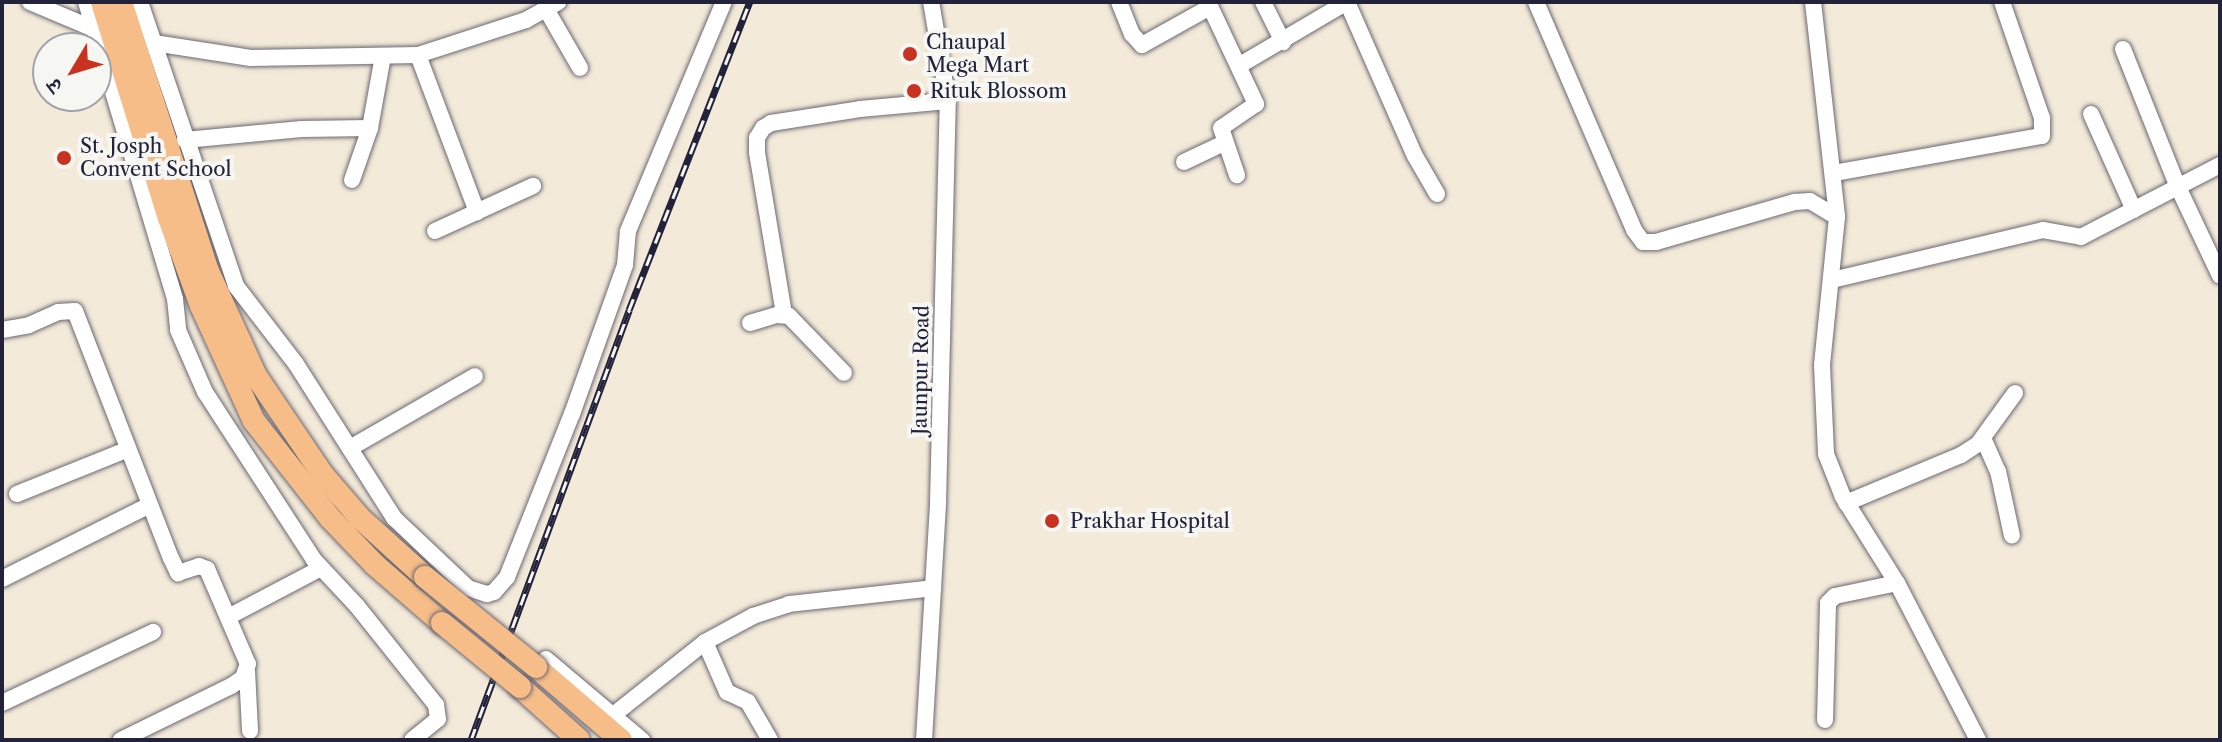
<!DOCTYPE html>
<html>
<head>
<meta charset="utf-8">
<style>
  body { margin:0 }
  #map { position:relative; width:2222px; height:742px; overflow:hidden; background:#f3ead9; font-family:"Libre Caslon Text","Noto Serif Devanagari",serif }
  div>[style] { position:absolute }
  [style*='--x'] { left:calc(var(--x)*1px); top:calc(var(--y)*1px); width:calc(var(--w)*1px); rotate:calc(var(--a)*1deg) }
  .roads { filter:drop-shadow(0 0 2px #6b6872) drop-shadow(0 0 2px #6b6872) }
  .minor>* { height:16px; margin:-8px; padding:0 8px; transform-origin:8px; border-radius:8px; background:#fff }
  .highway>* { height:22px; margin:-11px; padding:0 11px; transform-origin:11px; border-radius:11px; background:#f7bd88 }
  .rail>* { height:7px; margin-top:-3.5px; transform-origin:0; background:repeating-linear-gradient(90deg,#f6f6f2 0 12px,#22223b 0 24px); box-sizing:border-box; border-block:2px solid #22223b }
  .bridges { filter:drop-shadow(0 0 2px #6b6872) drop-shadow(0 0 2px #6b6872) }
  .highway-bridge>* { height:22px; margin:-11px; padding:0 11px; transform-origin:11px; border-radius:11px; background:#f7bd88 }
  .dots>* { width:22px; height:22px; translate:-50% -50%; box-sizing:border-box; border:4px solid #f6f6f2; border-radius:50% }
  span { translate:-50% -50%; white-space:nowrap; text-align:center; line-height:1.15; -webkit-text-stroke:8px #f6f6f2; paint-order:stroke }
  .poi-label { font-size:20px; color:#22223b }
  .left { translate:0 -50%; text-align:left }
  .street-label { font-size:20px; color:#22223b }
  .frame { position:absolute; inset:0; border:4px solid #22223b; pointer-events:none }
  .north { position:absolute; left:32px; top:32px; width:80px; height:80px; box-sizing:border-box; background:#f6f6f2; border:2px solid #a1a1a9; border-radius:50%; rotate:232deg; font-size:22px; font-weight:700; line-height:32px; text-align:center; color:#22223b }
  .north::after { content:''; display:block; margin:auto; width:28px; height:36px; background:#c8321e; clip-path:polygon(50% 0,100% 100%,50% 72%,0 100%) }
</style>
</head>
<body>
<div id="map">
  <div class="roads">
    <div class="minor">
      <div style="--x:30;--y:2;--w:69;--a:22.9"></div>
      <div style="--x:86;--y:2;--w:310;--a:73.3"></div>
      <div style="--x:175;--y:299;--w:31;--a:84"></div>
      <div style="--x:178;--y:330;--w:68;--a:66.5"></div>
      <div style="--x:205;--y:392;--w:200;--a:57"></div>
      <div style="--x:314;--y:560;--w:63;--a:46.9"></div>
      <div style="--x:357;--y:606;--w:127;--a:51.4"></div>
      <div style="--x:436;--y:705;--w:14;--a:82"></div>
      <div style="--x:438;--y:719;--w:33;--a:141"></div>
      <div style="--x:140;--y:2;--w:300;--a:71.3"></div>
      <div style="--x:236;--y:286;--w:98;--a:52.4"></div>
      <div style="--x:296;--y:364;--w:183;--a:57.5"></div>
      <div style="--x:394;--y:518;--w:102;--a:43.4"></div>
      <div style="--x:468;--y:588;--w:20;--a:18"></div>
      <div style="--x:487;--y:594;--w:7;--a:-16"></div>
      <div style="--x:494;--y:592;--w:20;--a:-49"></div>
      <div style="--x:507;--y:577;--w:175;--a:-68.3"></div>
      <div style="--x:572;--y:414;--w:158;--a:-70.4"></div>
      <div style="--x:625;--y:265;--w:34;--a:-85"></div>
      <div style="--x:628;--y:231;--w:248;--a:-67.3"></div>
      <div style="--x:1119;--y:2;--w:35;--a:68"></div>
      <div style="--x:1132;--y:34;--w:15;--a:48"></div>
      <div style="--x:1142;--y:45;--w:78;--a:-29.2"></div>
      <div style="--x:1208;--y:2;--w:113;--a:64.8"></div>
      <div style="--x:1256;--y:104;--w:42;--a:145.6"></div>
      <div style="--x:1221;--y:128;--w:50;--a:71.2"></div>
      <div style="--x:1263;--y:2;--w:45;--a:63.4"></div>
      <div style="--x:1536;--y:2;--w:248;--a:66.7"></div>
      <div style="--x:1634;--y:230;--w:15;--a:53"></div>
      <div style="--x:1643;--y:242;--w:13;--a:0"></div>
      <div style="--x:1656;--y:242;--w:145;--a:-16.1"></div>
      <div style="--x:1795;--y:202;--w:15;--a:-4"></div>
      <div style="--x:1810;--y:201;--w:31;--a:31"></div>
      <div style="--x:1813;--y:2;--w:216;--a:83.6"></div>
      <div style="--x:1837;--y:217;--w:149;--a:95.8"></div>
      <div style="--x:1822;--y:365;--w:89;--a:87.4"></div>
      <div style="--x:1826;--y:454;--w:46;--a:68.4"></div>
      <div style="--x:1843;--y:497;--w:102;--a:57.9"></div>
      <div style="--x:1897;--y:583;--w:177;--a:62.7"></div>
      <div style="--x:546;--y:9;--w:68;--a:60"></div>
      <div style="--x:154;--y:43;--w:98;--a:8.8"></div>
      <div style="--x:251;--y:58;--w:167;--a:-1"></div>
      <div style="--x:418;--y:55;--w:114;--a:-18"></div>
      <div style="--x:526;--y:20;--w:37;--a:-29"></div>
      <div style="--x:2123;--y:49;--w:149;--a:68.3"></div>
      <div style="--x:2178;--y:187;--w:98;--a:64.7"></div>
      <div style="--x:418;--y:55;--w:168;--a:69.4"></div>
      <div style="--x:1240;--y:65;--w:124;--a:-30.5"></div>
      <div style="--x:1347;--y:2;--w:168;--a:66.2"></div>
      <div style="--x:1415;--y:156;--w:44;--a:59.9"></div>
      <div style="--x:2091;--y:114;--w:105;--a:65.9"></div>
      <div style="--x:185;--y:140;--w:117;--a:-5.4"></div>
      <div style="--x:301;--y:129;--w:69;--a:-0.8"></div>
      <div style="--x:1184;--y:162;--w:44;--a:-25.4"></div>
      <div style="--x:1834;--y:173;--w:211;--a:-10.1"></div>
      <div style="--x:2042;--y:136;--w:18;--a:-90"></div>
      <div style="--x:2042;--y:118;--w:123;--a:-109"></div>
      <div style="--x:352;--y:180;--w:55;--a:-70.9"></div>
      <div style="--x:370;--y:128;--w:73;--a:-79.8"></div>
      <div style="--x:435;--y:231;--w:108;--a:-24.7"></div>
      <div style="--x:1832;--y:280;--w:217;--a:-13.3"></div>
      <div style="--x:2043;--y:230;--w:39;--a:10"></div>
      <div style="--x:2081;--y:237;--w:157;--a:-27.4"></div>
      <div style="--x:784;--y:314;--w:164;--a:-99.5"></div>
      <div style="--x:757;--y:152;--w:14;--a:-90"></div>
      <div style="--x:757;--y:138;--w:12;--a:-59"></div>
      <div style="--x:763;--y:128;--w:9;--a:-32"></div>
      <div style="--x:771;--y:123;--w:90;--a:-8.9"></div>
      <div style="--x:860;--y:109;--w:88;--a:-5.2"></div>
      <div style="--x:750;--y:323;--w:28;--a:-17"></div>
      <div style="--x:777;--y:315;--w:12;--a:5"></div>
      <div style="--x:789;--y:316;--w:79;--a:46"></div>
      <div style="--x:2;--y:330;--w:27;--a:-10"></div>
      <div style="--x:29;--y:325;--w:32;--a:-24"></div>
      <div style="--x:58;--y:312;--w:17;--a:-3"></div>
      <div style="--x:75;--y:311;--w:265;--a:68.8"></div>
      <div style="--x:171;--y:558;--w:17;--a:65"></div>
      <div style="--x:178;--y:573;--w:22;--a:-18"></div>
      <div style="--x:199;--y:566;--w:9;--a:21"></div>
      <div style="--x:207;--y:569;--w:103;--a:66.7"></div>
      <div style="--x:248;--y:664;--w:15;--a:110"></div>
      <div style="--x:243;--y:678;--w:14;--a:146"></div>
      <div style="--x:231;--y:686;--w:123;--a:153.9"></div>
      <div style="--x:1983;--y:438;--w:36;--a:66"></div>
      <div style="--x:1998;--y:471;--w:66;--a:77.8"></div>
      <div style="--x:350;--y:448;--w:144;--a:-29.9"></div>
      <div style="--x:17;--y:494;--w:118;--a:-22"></div>
      <div style="--x:1846;--y:503;--w:125;--a:-22.7"></div>
      <div style="--x:1961;--y:455;--w:20;--a:-33"></div>
      <div style="--x:1978;--y:444;--w:63;--a:-54"></div>
      <div style="--x:2;--y:579;--w:163;--a:-26.6"></div>
      <div style="--x:230;--y:616;--w:103;--a:-27.8"></div>
      <div style="--x:705;--y:642;--w:55;--a:66.3"></div>
      <div style="--x:727;--y:692;--w:23;--a:25"></div>
      <div style="--x:748;--y:702;--w:44;--a:59.9"></div>
      <div style="--x:546;--y:659;--w:126;--a:40.2"></div>
      <div style="--x:247;--y:671;--w:60;--a:87.1"></div>
      <div style="--x:2;--y:703;--w:167;--a:-25.2"></div>
      <div style="--x:612;--y:716;--w:119;--a:-38.5"></div>
      <div style="--x:705;--y:642;--w:55;--a:-28.4"></div>
      <div style="--x:753;--y:616;--w:38;--a:-18"></div>
      <div style="--x:789;--y:604;--w:145;--a:-6.3"></div>
      <div style="--x:1825;--y:720;--w:117;--a:-88.5"></div>
      <div style="--x:1828;--y:603;--w:10;--a:-45"></div>
      <div style="--x:1835;--y:596;--w:63;--a:-11.8"></div>
      <div style="--x:924;--y:740;--w:237;--a:-86.6"></div>
      <div style="--x:938;--y:503;--w:402;--a:-88.6"></div>
      <div style="--x:948;--y:101;--w:100;--a:-99.7"></div>
    </div>
    <div class="highway">
      <div style="--x:102;--y:2;--w:226;--a:72.8"></div>
      <div style="--x:169;--y:218;--w:94;--a:70"></div>
      <div style="--x:201;--y:306;--w:127;--a:65.3"></div>
      <div style="--x:254;--y:421;--w:123;--a:51.9"></div>
      <div style="--x:330;--y:518;--w:65;--a:46.2"></div>
      <div style="--x:375;--y:565;--w:89;--a:40.9"></div>
      <div style="--x:121;--y:2;--w:283;--a:72.1"></div>
      <div style="--x:208;--y:271;--w:115;--a:65.4"></div>
      <div style="--x:256;--y:376;--w:120;--a:55.9"></div>
      <div style="--x:323;--y:475;--w:57;--a:49.3"></div>
      <div style="--x:360;--y:518;--w:88;--a:42.2"></div>
      <div style="--x:536;--y:667;--w:112;--a:40.7"></div>
      <div style="--x:520;--y:687;--w:79;--a:41.9"></div>
    </div>
  </div>
  <div class="rail">
    <div style="--x:471;--y:740;--w:458;--a:-69.8"></div>
    <div style="--x:629;--y:310;--w:331;--a:-68.6"></div>
  </div>
  <div class="bridges">
    <div class="highway-bridge">
      <div style="--x:425;--y:577;--w:143;--a:39"></div>
      <div style="--x:442;--y:623;--w:101;--a:39.4"></div>
    </div>
  </div>
  <div class="dots">
    <div style="left:910px;top:54px;background:#c8321e"></div>
    <div style="left:914px;top:91px;background:#c8321e"></div>
    <div style="left:64px;top:158px;background:#c8321e"></div>
    <div style="left:1052px;top:521px;background:#c8321e"></div>
  </div>
  <div class="poi-label">
    <span class="left" style="left:926px;top:54px">Chaupal<br>Mega Mart</span>
    <span class="left" style="left:930px;top:91px">Rituk Blossom</span>
    <span class="left" style="left:80px;top:158px">St. Josph<br>Convent School</span>
    <span class="left" style="left:1070px;top:521px">Prakhar Hospital</span>
  </div>
  <div class="street-label">
    <span style="left:921px;top:370px;rotate:-89deg">Jaunpur Road</span>
  </div>
  <div class="frame"></div>
  <div class="north">उ</div>
</div>
</body>
</html>
